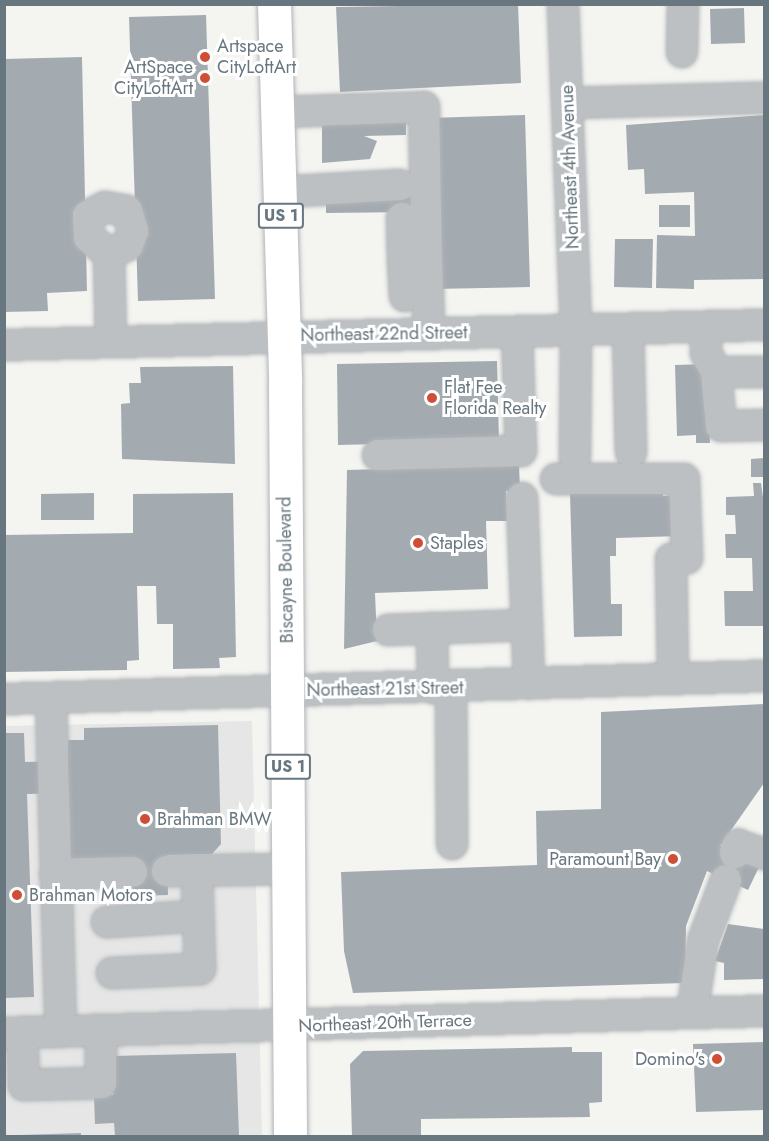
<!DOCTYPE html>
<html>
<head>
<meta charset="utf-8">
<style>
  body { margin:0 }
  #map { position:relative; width:769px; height:1141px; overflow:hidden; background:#f4f4f1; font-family:Jost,sans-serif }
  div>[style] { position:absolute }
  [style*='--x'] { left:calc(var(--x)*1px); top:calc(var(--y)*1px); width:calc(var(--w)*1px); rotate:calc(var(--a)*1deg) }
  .built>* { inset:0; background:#e5e6e5 }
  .building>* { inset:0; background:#a4abb0 }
  .roads { filter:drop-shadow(0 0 2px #b0b4b7) drop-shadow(0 0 2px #b0b4b7) }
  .minor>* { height:30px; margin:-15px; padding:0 15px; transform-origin:15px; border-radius:15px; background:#bcc0c3 }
  .major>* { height:33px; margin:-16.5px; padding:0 16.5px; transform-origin:16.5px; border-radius:16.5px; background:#fff }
  .dots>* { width:16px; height:16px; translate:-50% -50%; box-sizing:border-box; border:3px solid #fff; border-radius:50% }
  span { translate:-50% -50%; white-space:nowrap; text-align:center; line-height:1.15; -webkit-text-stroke:6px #fff; paint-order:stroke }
  .shield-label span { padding:2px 4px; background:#fff; border:2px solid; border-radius:4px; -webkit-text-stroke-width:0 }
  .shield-label { font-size:16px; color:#67767f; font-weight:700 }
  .poi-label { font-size:18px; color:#67767f }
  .left { translate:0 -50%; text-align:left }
  .right { translate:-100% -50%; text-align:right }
  .street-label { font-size:18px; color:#67767f }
  .frame { position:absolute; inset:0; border:6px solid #67767f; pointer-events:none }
</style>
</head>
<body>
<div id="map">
  <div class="built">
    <div style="clip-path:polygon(252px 721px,262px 1136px,5px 1136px,4px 726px)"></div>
  </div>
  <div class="building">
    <div style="clip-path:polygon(518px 4px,521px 83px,340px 92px,336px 7px)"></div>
    <div style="clip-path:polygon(744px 8px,745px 43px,711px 44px,710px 9px)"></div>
    <div style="clip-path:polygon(206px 15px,215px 299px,138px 301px,129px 17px)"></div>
    <div style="clip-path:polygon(82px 57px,87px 291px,47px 293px,48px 311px,4px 312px,4px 59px)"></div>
    <div style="clip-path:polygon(322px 115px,406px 116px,406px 135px,364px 136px,377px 141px,370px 159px,322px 163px)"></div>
    <div style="clip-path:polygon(525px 115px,530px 287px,433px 289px,428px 118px)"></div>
    <div style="clip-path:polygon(764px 115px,764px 279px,694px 280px,694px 289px,656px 288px,657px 235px,695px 236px,694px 192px,645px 194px,644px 169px,628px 170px,626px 125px)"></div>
    <div style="clip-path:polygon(412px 197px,412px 212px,326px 213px,326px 198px)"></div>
    <div style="clip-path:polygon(659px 205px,690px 205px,690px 227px,659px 227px)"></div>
    <div style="clip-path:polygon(615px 239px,653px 239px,652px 288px,614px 287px)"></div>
    <div style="clip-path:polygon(497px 361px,499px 441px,338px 445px,337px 364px)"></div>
    <div style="clip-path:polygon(708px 364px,710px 443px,696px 443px,696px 435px,677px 436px,675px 365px)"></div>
    <div style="clip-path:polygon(233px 366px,235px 464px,122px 459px,121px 404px,130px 403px,129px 383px,141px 383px,140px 367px)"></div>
    <div style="clip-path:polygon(764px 458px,764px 477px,751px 477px,751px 459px)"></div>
    <div style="clip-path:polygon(519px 465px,520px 490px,506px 491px,507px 521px,486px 521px,488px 589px,375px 593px,377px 641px,344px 649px,347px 470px)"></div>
    <div style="clip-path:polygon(753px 483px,761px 483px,764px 505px,764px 626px,725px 626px,724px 591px,753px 591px,752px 558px,726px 558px,725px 534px,736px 534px,735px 515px,726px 515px,726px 497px,754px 496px)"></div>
    <div style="clip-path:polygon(663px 490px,663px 496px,680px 496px,681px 536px,616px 538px,616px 556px,610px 556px,611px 604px,622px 604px,622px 636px,574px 637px,570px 493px)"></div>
    <div style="clip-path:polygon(94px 493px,94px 520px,41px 520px,41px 494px)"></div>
    <div style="clip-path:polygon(233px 493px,236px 657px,219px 658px,220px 668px,173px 669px,173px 624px,157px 624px,156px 586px,137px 586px,139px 660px,127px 661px,127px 670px,4px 672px,4px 535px,133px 533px,133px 494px)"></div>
    <div style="clip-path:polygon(764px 704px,764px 783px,720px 846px,760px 865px,748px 890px,707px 871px,686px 926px,685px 983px,353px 993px,344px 951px,341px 872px,537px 865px,536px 811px,601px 809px,601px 712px)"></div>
    <div style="clip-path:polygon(218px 725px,221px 844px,212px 854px,167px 855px,168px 895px,133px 896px,132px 858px,70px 859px,69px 793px,27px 794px,34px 997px,4px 998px,4px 733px,24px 733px,25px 762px,68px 761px,68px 740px,84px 740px,84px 728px)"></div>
    <div style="clip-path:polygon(728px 924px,764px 929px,764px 979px,724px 980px,724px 963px,715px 961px)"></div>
    <div style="clip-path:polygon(764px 1042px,764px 1110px,696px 1112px,693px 1044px)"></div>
    <div style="clip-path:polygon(572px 1047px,572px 1052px,602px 1052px,602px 1102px,589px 1103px,590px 1117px,421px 1119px,421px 1136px,352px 1136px,350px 1064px,363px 1051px)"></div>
    <div style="clip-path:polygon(236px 1053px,239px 1136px,115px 1136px,114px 1123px,95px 1124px,94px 1096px,113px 1095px,112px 1056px)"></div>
    <div style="clip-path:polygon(81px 1133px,81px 1136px,20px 1136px,20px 1135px)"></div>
  </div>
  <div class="roads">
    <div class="minor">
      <div style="--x:563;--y:4;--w:326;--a:87.7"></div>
      <div style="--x:576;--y:330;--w:127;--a:90.5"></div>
      <div style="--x:682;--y:52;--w:48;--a:-88.8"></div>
      <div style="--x:568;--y:103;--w:196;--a:-1.5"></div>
      <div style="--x:277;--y:112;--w:147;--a:-1.9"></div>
      <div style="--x:424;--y:107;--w:150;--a:88.9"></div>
      <div style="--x:280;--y:192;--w:120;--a:-3.3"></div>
      <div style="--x:402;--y:218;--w:41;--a:88.6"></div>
      <div style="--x:109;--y:254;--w:26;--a:-140"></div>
      <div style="--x:89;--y:237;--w:21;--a:-93"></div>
      <div style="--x:88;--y:216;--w:19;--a:-28"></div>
      <div style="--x:105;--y:207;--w:22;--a:10"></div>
      <div style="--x:127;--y:211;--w:21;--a:73"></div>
      <div style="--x:133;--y:231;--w:15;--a:110"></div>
      <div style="--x:128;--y:245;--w:21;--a:155"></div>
      <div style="--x:109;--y:254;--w:88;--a:88.7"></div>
      <div style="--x:405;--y:296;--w:37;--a:-93"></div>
      <div style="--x:403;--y:259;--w:24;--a:-5"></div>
      <div style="--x:427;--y:257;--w:76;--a:88.5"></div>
      <div style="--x:706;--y:327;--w:26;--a:90"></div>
      <div style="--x:706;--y:353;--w:21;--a:62"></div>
      <div style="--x:716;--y:372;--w:48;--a:0"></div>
      <div style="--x:628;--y:329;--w:123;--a:88.6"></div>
      <div style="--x:4;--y:345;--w:760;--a:-1.51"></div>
      <div style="--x:716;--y:372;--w:54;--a:84.7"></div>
      <div style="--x:721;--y:426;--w:43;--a:-1.3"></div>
      <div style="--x:378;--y:455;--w:143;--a:-1.6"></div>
      <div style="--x:521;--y:451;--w:119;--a:-91.9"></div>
      <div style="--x:556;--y:479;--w:128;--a:0"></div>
      <div style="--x:684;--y:479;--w:79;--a:87.8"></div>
      <div style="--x:687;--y:558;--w:16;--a:176"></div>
      <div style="--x:671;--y:559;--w:120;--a:89"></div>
      <div style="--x:522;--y:498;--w:186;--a:87.8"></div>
      <div style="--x:432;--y:628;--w:60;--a:89"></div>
      <div style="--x:388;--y:630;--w:139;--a:-2.1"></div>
      <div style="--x:451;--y:688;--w:156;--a:89.6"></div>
      <div style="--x:51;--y:698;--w:334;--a:88.3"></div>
      <div style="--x:4;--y:699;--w:760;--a:-1.73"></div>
      <div style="--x:735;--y:853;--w:9;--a:-69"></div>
      <div style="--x:738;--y:845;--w:28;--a:19"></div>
      <div style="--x:167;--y:871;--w:122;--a:-0.9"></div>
      <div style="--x:55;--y:874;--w:77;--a:-1.5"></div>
      <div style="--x:107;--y:922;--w:91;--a:-3.8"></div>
      <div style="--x:112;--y:973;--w:88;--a:-2.6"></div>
      <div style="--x:200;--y:969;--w:98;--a:-91.8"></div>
      <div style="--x:692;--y:1013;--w:73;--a:-81.3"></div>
      <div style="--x:703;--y:941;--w:65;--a:-69.3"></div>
      <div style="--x:22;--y:1032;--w:53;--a:87.8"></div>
      <div style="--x:24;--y:1085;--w:77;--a:-1.5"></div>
      <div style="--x:101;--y:1083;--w:53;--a:-90"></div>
      <div style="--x:4;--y:1033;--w:760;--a:-1.66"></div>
    </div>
    <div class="major">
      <div style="--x:274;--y:4;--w:380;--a:88.3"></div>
      <div style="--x:285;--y:384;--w:752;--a:89.62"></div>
    </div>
  </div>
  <div class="dots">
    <div style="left:205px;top:57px;background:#d04d36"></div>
    <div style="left:205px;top:78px;background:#d04d36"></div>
    <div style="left:432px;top:398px;background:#d04d36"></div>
    <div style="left:418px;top:543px;background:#d04d36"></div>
    <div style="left:145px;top:819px;background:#d04d36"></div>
    <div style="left:673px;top:859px;background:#d04d36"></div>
    <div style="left:17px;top:895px;background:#d04d36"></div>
    <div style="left:717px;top:1059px;background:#d04d36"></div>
  </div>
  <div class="shield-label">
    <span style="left:281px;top:216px">US 1</span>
    <span style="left:288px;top:767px">US 1</span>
  </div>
  <div class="poi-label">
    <span class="left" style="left:217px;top:57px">Artspace<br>CityLoftArt</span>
    <span class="right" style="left:193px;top:78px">ArtSpace<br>CityLoftArt</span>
    <span class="left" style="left:444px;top:398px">Flat Fee<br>Florida Realty</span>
    <span class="left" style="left:430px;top:543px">Staples</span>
    <span class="left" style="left:157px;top:819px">Brahman BMW</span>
    <span class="right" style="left:661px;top:859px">Paramount Bay</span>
    <span class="left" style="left:29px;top:895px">Brahman Motors</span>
    <span class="right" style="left:705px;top:1059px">Domino's</span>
  </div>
  <div class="street-label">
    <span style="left:570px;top:167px;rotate:-92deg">Northeast 4th Avenue</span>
    <span style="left:384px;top:334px;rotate:-1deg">Northeast 22nd Street</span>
    <span style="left:286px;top:570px;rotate:-91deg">Biscayne Boulevard</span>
    <span style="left:385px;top:689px;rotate:-1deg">Northeast 21st Street</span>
    <span style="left:385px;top:1023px;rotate:-2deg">Northeast 20th Terrace</span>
  </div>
  <div class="frame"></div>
</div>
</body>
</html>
